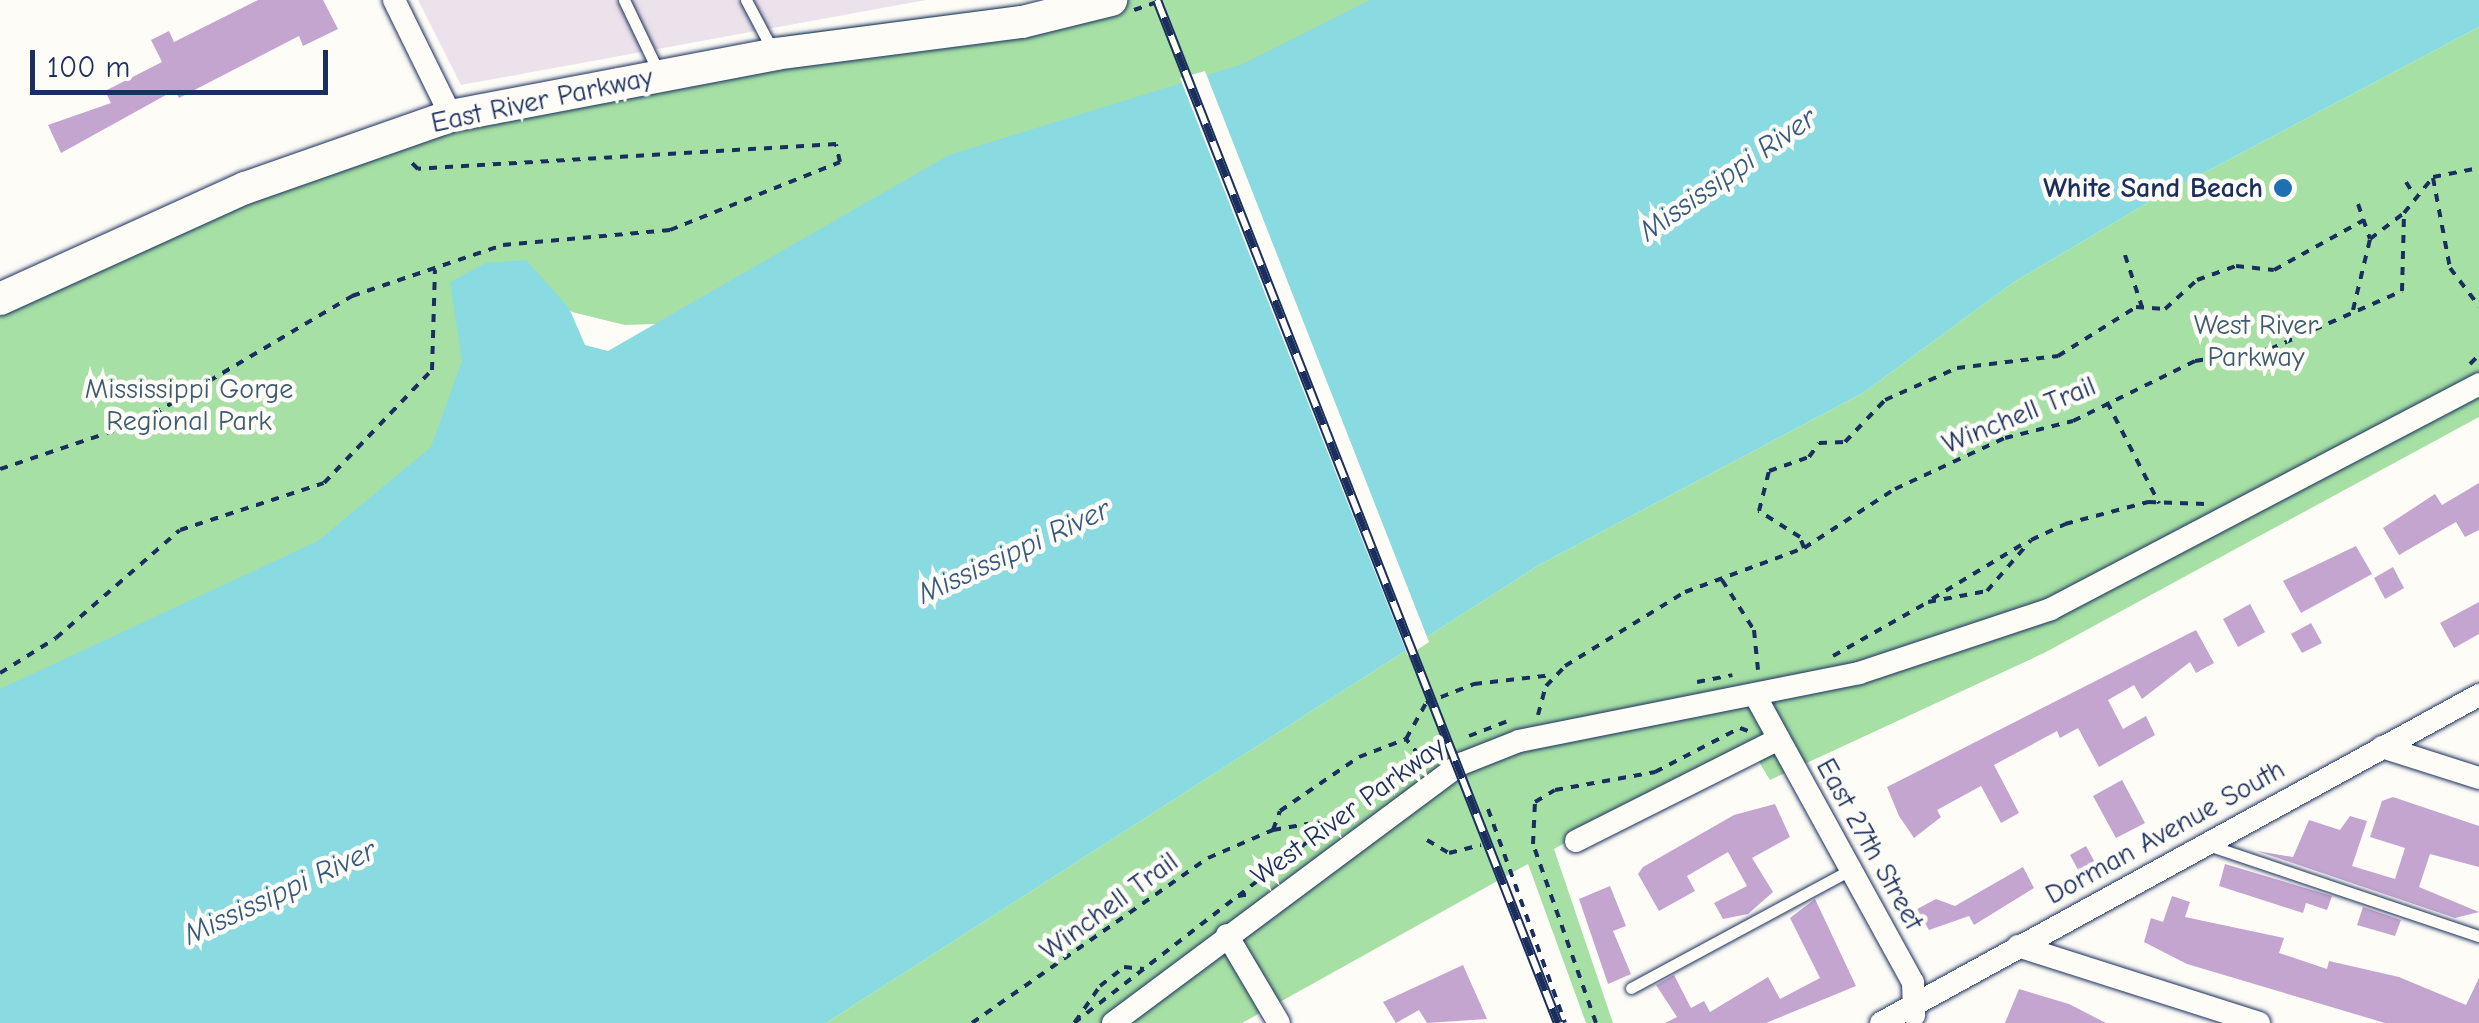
<!DOCTYPE html>
<html>
<head>
<meta charset="utf-8">
<style>
  body { margin:0 }
  #map { position:relative; width:2479px; height:1023px; overflow:hidden; background:#fdfcf7; font-family:"Comic Neue",sans-serif }
  div>[style] { position:absolute }
  [style*='--x'] { left:calc(var(--x)*1px); top:calc(var(--y)*1px); width:calc(var(--w)*1px); rotate:calc(var(--a)*1deg) }
  .built>* { inset:0; background:#ece2eb }
  .green>* { inset:0; background:#a6e0a5 }
  .water>* { inset:0; background:#89dae1 }
  .pier>* { inset:0; background:#fdfcf7 }
  .building>* { inset:0; background:#c3a5d0 }
  .path>* { height:4px; margin-top:-2px; transform-origin:0; background:repeating-linear-gradient(90deg,#1b2f5e 0 8px,transparent 0 16px) }
  .roads { filter:drop-shadow(0 0 2px #1b2f5e) drop-shadow(0 0 2px #1b2f5e) }
  .lane>* { height:11px; margin:-5.5px; padding:0 5.5px; transform-origin:5.5px; border-radius:5.5px; background:#fdfcf7 }
  .street>* { height:22px; margin:-11px; padding:0 11px; transform-origin:11px; border-radius:11px; background:#fdfcf7 }
  .secondary>* { height:32px; margin:-16px; padding:0 16px; transform-origin:16px; border-radius:16px; background:#fdfcf7 }
  .rail>* { height:10px; margin-top:-5px; transform-origin:0; background:repeating-linear-gradient(90deg,#fdfcf7 0 19px,#1b2f5e 0 38px); box-sizing:border-box; border-block:2px solid #1b2f5e }
  .dots>* { width:28px; height:28px; translate:-50% -50%; box-sizing:border-box; border:5px solid #fdfcf7; border-radius:50% }
  span { translate:-50% -50%; white-space:nowrap; text-align:center; line-height:1.15; -webkit-text-stroke:9px #fdfcf7; paint-order:stroke }
  .street-label { font-size:28px; color:#1b2f5e }
  .poi-label { font-size:28px; color:#1b2f5e; font-weight:700 }
  .right { translate:-100% -50%; text-align:right }
  .park-label { font-size:28px; color:#3e5b70 }
  .water-label { font-size:30px; color:#365a7f; font-style:italic }
  .scale { position:absolute; left:30px; top:50px; width:298px; height:45px; box-sizing:border-box; border:5px solid #1b2f5e; border-top:0; padding-left:12px; font-size:30px; line-height:35px; white-space:nowrap; color:#1b2f5e; -webkit-text-stroke:8px #fdfcf7; paint-order:stroke }
</style>
</head>
<body>
<div id="map">
  <div class="built">
    <div style="clip-path:polygon(418px 0,926px 0,461px 85px)"></div>
  </div>
  <div class="green">
    <div style="clip-path:polygon(1059px 0,1394px 0,681px 323px,625px 325px,572px 312px,529px 274px,433px 465px,139px 663px,0 736px,0 286px,473px 99px,788px 35px)"></div>
    <div style="clip-path:polygon(2479px 27px,2479px 417px,2044px 653px,1770px 780px,1747px 742px,1554px 849px,1613px 1023px,1586px 1023px,1528px 864px,1242px 1023px,826px 1023px,1539px 565px,1863px 393px,2014px 282px,2149px 202px)"></div>
  </div>
  <div class="water">
    <div style="clip-path:polygon(1370px 0,2479px 0,2479px 27px,2149px 202px,2014px 282px,1863px 393px,1539px 565px,826px 1023px,0 1023px,0 689px,318px 541px,431px 447px,462px 361px,450px 282px,486px 263px,526px 260px,569px 308px,585px 345px,608px 351px,949px 155px,1243px 64px)"></div>
  </div>
  <div class="pier">
    <div style="clip-path:polygon(1205px 71px,1429px 642px,1408px 656px,1180px 78px)"></div>
  </div>
  <div class="building">
    <div style="clip-path:polygon(258px 0,323px 0,338px 29px,303px 46px,299px 36px,179px 98px,175px 90px,61px 153px,48px 125px,111px 103px,105px 91px,162px 62px,151px 40px,169px 31px,174px 42px)"></div>
    <div style="clip-path:polygon(2479px 483px,2479px 530px,2465px 537px,2456px 522px,2399px 555px,2383px 528px,2435px 494px,2442px 505px)"></div>
    <div style="clip-path:polygon(2356px 546px,2372px 574px,2301px 613px,2283px 581px)"></div>
    <div style="clip-path:polygon(2393px 567px,2404px 588px,2385px 599px,2374px 578px)"></div>
    <div style="clip-path:polygon(2479px 602px,2479px 634px,2454px 648px,2440px 623px)"></div>
    <div style="clip-path:polygon(2250px 604px,2265px 632px,2238px 647px,2223px 619px)"></div>
    <div style="clip-path:polygon(2311px 623px,2322px 643px,2302px 653px,2291px 634px)"></div>
    <div style="clip-path:polygon(2196px 630px,2214px 663px,2196px 673px,2190px 662px,2142px 699px,2134px 685px,2108px 700px,2123px 729px,2146px 716px,2155px 735px,2099px 767px,2078px 728px,2060px 738px,2057px 731px,1994px 765px,2019px 813px,2001px 823px,1981px 786px,1937px 810px,1941px 817px,1914px 838px,1899px 816px,1887px 787px)"></div>
    <div style="clip-path:polygon(2122px 780px,2145px 823px,2116px 838px,2093px 796px)"></div>
    <div style="clip-path:polygon(2393px 797px,2479px 826px,2479px 867px,2430px 854px,2419px 887px,2479px 912px,2455px 918px,2257px 851px,2293px 857px,2309px 820px,2340px 830px,2350px 816px,2367px 821px,2352px 866px,2395px 879px,2405px 848px,2370px 837px,2382px 801px)"></div>
    <div style="clip-path:polygon(1775px 804px,1790px 837px,1752px 858px,1773px 892px,1748px 914px,1723px 919px,1714px 903px,1747px 886px,1728px 852px,1687px 876px,1695px 891px,1659px 911px,1638px 874px,1643px 867px,1734px 815px)"></div>
    <div style="clip-path:polygon(2086px 846px,2098px 868px,2082px 877px,2070px 855px)"></div>
    <div style="clip-path:polygon(2225px 864px,2332px 896px,2327px 910px,2306px 903px,2303px 913px,2219px 886px)"></div>
    <div style="clip-path:polygon(2023px 867px,2034px 888px,1974px 925px,1969px 916px,1929px 930px,1917px 909px,1936px 899px,1955px 906px)"></div>
    <div style="clip-path:polygon(1610px 886px,1626px 926px,1613px 931px,1631px 974px,1608px 984px,1579px 899px)"></div>
    <div style="clip-path:polygon(2172px 896px,2190px 902px,2185px 917px,2284px 938px,2279px 953px,2327px 969px,2329px 961px,2399px 977px,2466px 1005px,2479px 978px,2479px 1023px,2385px 1023px,2187px 964px,2144px 942px,2151px 918px,2163px 922px)"></div>
    <div style="clip-path:polygon(1815px 899px,1856px 986px,1766px 1023px,1665px 1023px,1677px 1017px,1656px 985px,1674px 975px,1691px 1008px,1704px 1001px,1710px 1012px,1768px 977px,1780px 999px,1820px 978px,1790px 918px)"></div>
    <div style="clip-path:polygon(2363px 907px,2401px 920px,2395px 936px,2357px 925px)"></div>
    <div style="clip-path:polygon(1463px 965px,1487px 1019px,1427px 1023px,1419px 1010px,1396px 1023px,1383px 1002px)"></div>
    <div style="clip-path:polygon(2019px 989px,2069px 1004px,2106px 1023px,2005px 1023px)"></div>
  </div>
  <div class="path">
    <div style="--x:1134;--y:10;--w:31;--a:-19"></div>
    <div style="--x:2433;--y:178;--w:92;--a:79.3"></div>
    <div style="--x:2450;--y:268;--w:48;--a:52.7"></div>
    <div style="--x:2406;--y:182;--w:15;--a:58"></div>
    <div style="--x:2358;--y:204;--w:37;--a:71"></div>
    <div style="--x:2370;--y:239;--w:43;--a:-37.4"></div>
    <div style="--x:2125;--y:255;--w:55;--a:71.9"></div>
    <div style="--x:2353;--y:310;--w:73;--a:-76.5"></div>
    <div style="--x:2470;--y:364;--w:13;--a:-45"></div>
    <div style="--x:2107;--y:402;--w:114;--a:62.8"></div>
    <div style="--x:0;--y:469;--w:148;--a:-18.6"></div>
    <div style="--x:140;--y:422;--w:247;--a:-30.7"></div>
    <div style="--x:352;--y:296;--w:159;--a:-18.7"></div>
    <div style="--x:503;--y:245;--w:168;--a:-5.1"></div>
    <div style="--x:670;--y:230;--w:183;--a:-21.8"></div>
    <div style="--x:840;--y:162;--w:18;--a:-103"></div>
    <div style="--x:836;--y:144;--w:419;--a:176.6"></div>
    <div style="--x:418;--y:169;--w:13;--a:-135"></div>
    <div style="--x:1804;--y:548;--w:12;--a:-110"></div>
    <div style="--x:1800;--y:537;--w:49;--a:-147.6"></div>
    <div style="--x:1759;--y:511;--w:41;--a:-76"></div>
    <div style="--x:1769;--y:471;--w:42;--a:-19.3"></div>
    <div style="--x:1809;--y:457;--w:17;--a:-54"></div>
    <div style="--x:1819;--y:443;--w:26;--a:-2"></div>
    <div style="--x:1845;--y:442;--w:58;--a:-46.4"></div>
    <div style="--x:1885;--y:400;--w:79;--a:-24"></div>
    <div style="--x:1957;--y:368;--w:102;--a:-6.8"></div>
    <div style="--x:2058;--y:356;--w:92;--a:-32.1"></div>
    <div style="--x:2136;--y:307;--w:29;--a:4"></div>
    <div style="--x:2165;--y:309;--w:43;--a:-42.2"></div>
    <div style="--x:2197;--y:280;--w:41;--a:-19.7"></div>
    <div style="--x:2236;--y:266;--w:38;--a:6"></div>
    <div style="--x:2274;--y:270;--w:103;--a:-29.1"></div>
    <div style="--x:1722;--y:580;--w:59;--a:57.4"></div>
    <div style="--x:1754;--y:630;--w:40;--a:84.3"></div>
    <div style="--x:1932;--y:599;--w:110;--a:-31.2"></div>
    <div style="--x:1833;--y:656;--w:109;--a:-29.6"></div>
    <div style="--x:1928;--y:602;--w:60;--a:-10.6"></div>
    <div style="--x:1987;--y:591;--w:67;--a:-49.2"></div>
    <div style="--x:2031;--y:540;--w:38;--a:-25"></div>
    <div style="--x:2065;--y:524;--w:86;--a:-14.8"></div>
    <div style="--x:2148;--y:502;--w:58;--a:2"></div>
    <div style="--x:0;--y:673;--w:66;--a:-32"></div>
    <div style="--x:56;--y:638;--w:164;--a:-41.1"></div>
    <div style="--x:180;--y:530;--w:151;--a:-18.1"></div>
    <div style="--x:324;--y:483;--w:156;--a:-46.3"></div>
    <div style="--x:432;--y:370;--w:100;--a:-88.3"></div>
    <div style="--x:1697;--y:682;--w:36;--a:-11"></div>
    <div style="--x:1538;--y:715;--w:30;--a:-75"></div>
    <div style="--x:1546;--y:686;--w:28;--a:-46"></div>
    <div style="--x:1565;--y:666;--w:141;--a:-31.7"></div>
    <div style="--x:1685;--y:592;--w:127;--a:-20.3"></div>
    <div style="--x:1804;--y:548;--w:108;--a:-33"></div>
    <div style="--x:1895;--y:489;--w:121;--a:-24.9"></div>
    <div style="--x:2005;--y:438;--w:70;--a:-14"></div>
    <div style="--x:2073;--y:421;--w:136;--a:-26.2"></div>
    <div style="--x:2195;--y:361;--w:76;--a:-9.1"></div>
    <div style="--x:2270;--y:349;--w:144;--a:-23.7"></div>
    <div style="--x:2402;--y:291;--w:78;--a:-88.5"></div>
    <div style="--x:2404;--y:213;--w:46;--a:-51.1"></div>
    <div style="--x:2433;--y:177;--w:47;--a:-11.1"></div>
    <div style="--x:1469;--y:736;--w:40;--a:-21"></div>
    <div style="--x:1419;--y:755;--w:21;--a:-129"></div>
    <div style="--x:1406;--y:739;--w:41;--a:-60.9"></div>
    <div style="--x:1426;--y:703;--w:52;--a:-21.6"></div>
    <div style="--x:1474;--y:684;--w:79;--a:-6.6"></div>
    <div style="--x:1488;--y:809;--w:227;--a:70.2"></div>
    <div style="--x:1273;--y:830;--w:20;--a:-70"></div>
    <div style="--x:1280;--y:811;--w:96;--a:-34.4"></div>
    <div style="--x:1359;--y:757;--w:50;--a:-21"></div>
    <div style="--x:1427;--y:840;--w:26;--a:31"></div>
    <div style="--x:1449;--y:853;--w:33;--a:-14"></div>
    <div style="--x:1238;--y:896;--w:229;--a:-37.9"></div>
    <div style="--x:1419;--y:755;--w:15;--a:16"></div>
    <div style="--x:1075;--y:1022;--w:44;--a:-55.2"></div>
    <div style="--x:1100;--y:986;--w:31;--a:-38"></div>
    <div style="--x:1124;--y:967;--w:20;--a:6"></div>
    <div style="--x:972;--y:1023;--w:288;--a:-35"></div>
    <div style="--x:1208;--y:858;--w:71;--a:-23.3"></div>
    <div style="--x:1273;--y:830;--w:36;--a:-10"></div>
    <div style="--x:1308;--y:824;--w:10;--a:53"></div>
    <div style="--x:1074;--y:1023;--w:207;--a:-37.8"></div>
    <div style="--x:1238;--y:896;--w:13;--a:-9"></div>
    <div style="--x:1596;--y:1023;--w:190;--a:-109.4"></div>
    <div style="--x:1533;--y:844;--w:42;--a:-87.3"></div>
    <div style="--x:1535;--y:802;--w:23;--a:-31"></div>
    <div style="--x:1555;--y:790;--w:102;--a:-10.2"></div>
    <div style="--x:1655;--y:772;--w:96;--a:-27.4"></div>
    <div style="--x:1740;--y:728;--w:12;--a:20"></div>
  </div>
  <div class="roads">
    <div class="lane">
      <div style="--x:624;--y:0;--w:81;--a:64.4"></div>
      <div style="--x:746;--y:0;--w:58;--a:62.1"></div>
      <div style="--x:2208;--y:845;--w:286;--a:18.6"></div>
      <div style="--x:1631;--y:988;--w:249;--a:-28.3"></div>
    </div>
    <div class="street">
      <div style="--x:394;--y:0;--w:129;--a:63.8"></div>
      <div style="--x:1756;--y:697;--w:325;--a:61.2"></div>
      <div style="--x:1913;--y:982;--w:33;--a:88"></div>
      <div style="--x:2382;--y:747;--w:102;--a:17.7"></div>
      <div style="--x:1576;--y:841;--w:225;--a:-26.7"></div>
      <div style="--x:1227;--y:935;--w:102;--a:59.4"></div>
      <div style="--x:2018;--y:946;--w:253;--a:17.7"></div>
      <div style="--x:1113;--y:1023;--w:434;--a:-36.7"></div>
      <div style="--x:1461;--y:764;--w:62;--a:-21.6"></div>
      <div style="--x:1519;--y:741;--w:347;--a:-11.3"></div>
      <div style="--x:1859;--y:673;--w:202;--a:-18.4"></div>
      <div style="--x:2051;--y:609;--w:484;--a:-27.7"></div>
      <div style="--x:1881;--y:1023;--w:682;--a:-28.74"></div>
    </div>
    <div class="secondary">
      <div style="--x:0;--y:299;--w:269;--a:-24.4"></div>
      <div style="--x:245;--y:188;--w:218;--a:-19.3"></div>
      <div style="--x:451;--y:116;--w:330;--a:-10.8"></div>
      <div style="--x:775;--y:54;--w:249;--a:-7.4"></div>
      <div style="--x:1022;--y:22;--w:92;--a:-13.9"></div>
    </div>
  </div>
  <div class="rail">
    <div style="--x:1157;--y:0;--w:1099;--a:68.6"></div>
  </div>
  <div class="dots">
    <div style="left:2283px;top:188px;background:#1f6fb2"></div>
  </div>
  <div class="street-label">
    <span style="left:542px;top:100px;rotate:-12deg">East River Parkway</span>
    <span style="left:2019px;top:415px;rotate:-22deg">Winchell Trail</span>
    <span style="left:1348px;top:811px;rotate:-36deg">West River Parkway</span>
    <span style="left:2165px;top:832px;rotate:-29deg">Dorman Avenue South</span>
    <span style="left:1870px;top:844px;rotate:61deg">East 27th Street</span>
    <span style="left:1109px;top:906px;rotate:-36deg">Winchell Trail</span>
  </div>
  <div class="poi-label">
    <span class="right" style="left:2263px;top:188px">White Sand Beach</span>
  </div>
  <div class="park-label">
    <span style="left:2256px;top:341px">West River<br>Parkway</span>
    <span style="left:189px;top:405px">Mississippi Gorge<br>Regional Park</span>
  </div>
  <div class="water-label">
    <span style="left:1728px;top:175px;rotate:-35deg">Mississippi River</span>
    <span style="left:1014px;top:552px;rotate:-25deg">Mississippi River</span>
    <span style="left:280px;top:893px;rotate:-25deg">Mississippi River</span>
  </div>
  <div class="scale">100 m</div>
</div>
</body>
</html>
